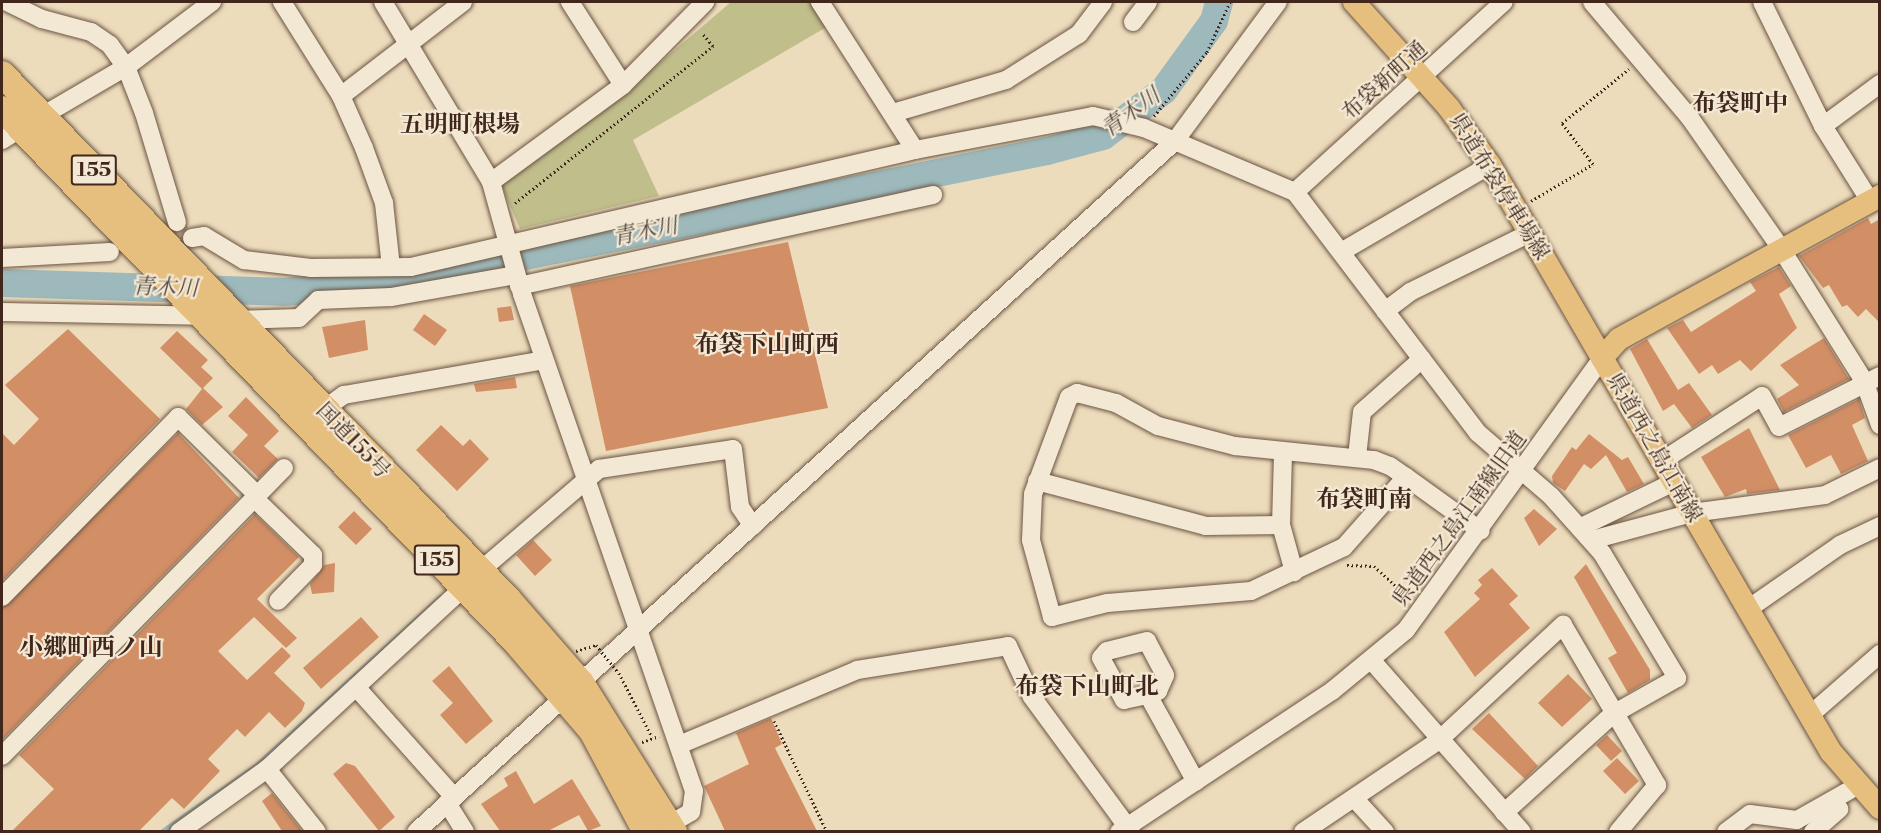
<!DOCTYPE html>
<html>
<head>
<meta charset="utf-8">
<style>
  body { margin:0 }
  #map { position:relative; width:1881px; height:833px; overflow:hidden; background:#eddcbc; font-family:"Libre Bodoni","Noto Serif JP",serif }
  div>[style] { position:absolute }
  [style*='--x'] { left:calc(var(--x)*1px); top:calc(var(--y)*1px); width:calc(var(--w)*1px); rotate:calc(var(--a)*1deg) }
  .green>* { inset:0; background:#c0be8b }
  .stream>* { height:4.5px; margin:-2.25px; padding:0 2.25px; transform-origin:2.25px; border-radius:2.25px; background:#9db9bb }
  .river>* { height:28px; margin:-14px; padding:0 14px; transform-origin:14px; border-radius:14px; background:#9db9bb }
  .building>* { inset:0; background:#d28f66 }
  .minor-tunnel>* { height:18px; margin-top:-9px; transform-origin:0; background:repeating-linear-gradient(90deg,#cab89c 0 18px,transparent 0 27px) }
  .path>* { height:3px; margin-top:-1.5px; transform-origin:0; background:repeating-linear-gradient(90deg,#40261b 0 1.5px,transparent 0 4.5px) }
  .roads { filter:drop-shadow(0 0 2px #6b5443) drop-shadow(0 0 2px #6b5443) }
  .minor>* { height:18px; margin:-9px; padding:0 9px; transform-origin:9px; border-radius:9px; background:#f3e8d3 }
  .major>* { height:22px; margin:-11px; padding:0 11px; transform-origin:11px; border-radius:11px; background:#e6be7e }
  .highway>* { height:26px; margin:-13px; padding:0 13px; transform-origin:13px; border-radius:13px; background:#e6be7e }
  .path-bridge>* { height:3px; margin-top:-1.5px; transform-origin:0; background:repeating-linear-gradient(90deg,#40261b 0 1.5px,transparent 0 4.5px) }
  span { translate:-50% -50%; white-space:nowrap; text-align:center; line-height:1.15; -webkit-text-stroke:4.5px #f3e8d3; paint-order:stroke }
  .shield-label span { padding:2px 4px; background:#f3e8d3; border:2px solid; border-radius:4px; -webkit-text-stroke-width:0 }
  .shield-label { font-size:20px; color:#40261b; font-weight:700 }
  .street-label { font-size:21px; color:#40261b }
  .water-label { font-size:22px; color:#574b43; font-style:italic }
  .quarter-label { font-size:24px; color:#40261b; font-weight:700 }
  .frame { position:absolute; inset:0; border:3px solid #40261b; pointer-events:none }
</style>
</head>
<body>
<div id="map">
  <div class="green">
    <div style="clip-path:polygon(731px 2px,813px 2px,830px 25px,633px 140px,659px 196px,520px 229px,500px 182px,636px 83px)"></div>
  </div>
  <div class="stream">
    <div style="--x:161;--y:832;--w:118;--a:-35"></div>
    <div style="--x:258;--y:764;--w:247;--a:-42.5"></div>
  </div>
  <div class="river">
    <div style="--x:2;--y:283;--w:281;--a:1.8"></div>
    <div style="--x:283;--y:292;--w:108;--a:-4.8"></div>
    <div style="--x:391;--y:283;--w:669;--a:-11.38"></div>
    <div style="--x:1047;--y:151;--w:58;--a:-15"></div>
    <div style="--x:1103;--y:136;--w:76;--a:-37"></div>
    <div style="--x:1164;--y:90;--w:85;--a:-54.1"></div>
    <div style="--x:1214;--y:21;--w:20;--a:-75"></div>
  </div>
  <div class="building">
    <div style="clip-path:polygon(1868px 218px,1871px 224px,1880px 219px,1880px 323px,1866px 309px,1858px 317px,1847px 305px,1842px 307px,1829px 285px,1823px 288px,1799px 256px)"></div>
    <div style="clip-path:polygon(788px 242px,828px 408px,606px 451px,570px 286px)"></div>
    <div style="clip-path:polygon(1779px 267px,1791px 286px,1779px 294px,1797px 328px,1751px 371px,1740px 360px,1718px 374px,1712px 365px,1699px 374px,1667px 328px,1683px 320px,1691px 332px,1756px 291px,1750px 282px)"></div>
    <div style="clip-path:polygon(511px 306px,514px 320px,499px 322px,497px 308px)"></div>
    <div style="clip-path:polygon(424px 314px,447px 330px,435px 346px,413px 330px)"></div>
    <div style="clip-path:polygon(365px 320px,368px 350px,329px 358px,322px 327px)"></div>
    <div style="clip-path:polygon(68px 329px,160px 419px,2px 581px,2px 433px,14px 445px,39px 419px,5px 385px)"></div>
    <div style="clip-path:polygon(177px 331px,208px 360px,201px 367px,213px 378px,203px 388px,223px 407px,202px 425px,186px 409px,202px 389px,160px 348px)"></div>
    <div style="clip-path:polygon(1824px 338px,1849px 379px,1784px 412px,1777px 399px,1799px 385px,1780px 365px)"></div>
    <div style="clip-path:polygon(1647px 339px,1678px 390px,1689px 383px,1712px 415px,1692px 428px,1674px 404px,1663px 411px,1630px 349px)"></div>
    <div style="clip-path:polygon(515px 377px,517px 388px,476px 392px,474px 384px)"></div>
    <div style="clip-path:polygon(246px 397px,279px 431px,264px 446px,278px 459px,259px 478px,232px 452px,248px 435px,228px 416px)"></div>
    <div style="clip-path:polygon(1859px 399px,1865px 418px,1852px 425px,1868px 461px,1841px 474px,1831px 455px,1806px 468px,1788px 435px)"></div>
    <div style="clip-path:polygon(441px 425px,463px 446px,470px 439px,489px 459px,457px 491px,416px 450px)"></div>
    <div style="clip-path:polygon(1749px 428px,1780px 490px,1747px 494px,1746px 489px,1725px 497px,1701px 457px)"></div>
    <div style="clip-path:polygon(178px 433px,239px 498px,3px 739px,2px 608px)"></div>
    <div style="clip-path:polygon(1589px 434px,1622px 460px,1628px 457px,1644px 484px,1627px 492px,1606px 455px,1591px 469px,1584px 464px,1565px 491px,1553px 483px,1552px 476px,1572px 447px,1576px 450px)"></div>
    <div style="clip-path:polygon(1534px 509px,1557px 529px,1539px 546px,1524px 518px)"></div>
    <div style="clip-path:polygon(354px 511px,372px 529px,356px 545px,338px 527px)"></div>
    <div style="clip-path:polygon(255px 514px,299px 557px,257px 599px,297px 638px,286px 648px,254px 617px,218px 651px,247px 680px,282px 647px,291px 656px,274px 673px,305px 703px,302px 711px,285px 728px,269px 712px,245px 737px,237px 729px,208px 759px,220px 771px,184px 809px,172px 798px,139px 831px,12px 831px,54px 789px,19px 755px)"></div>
    <div style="clip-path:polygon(533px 540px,552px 560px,535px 576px,516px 555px)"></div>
    <div style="clip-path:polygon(335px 563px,334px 592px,312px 594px,310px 584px,324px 565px)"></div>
    <div style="clip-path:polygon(1586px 564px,1650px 670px,1650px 680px,1628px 693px,1608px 658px,1617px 653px,1574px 577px)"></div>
    <div style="clip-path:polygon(1492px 568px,1518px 596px,1509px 604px,1530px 628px,1475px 677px,1444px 632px,1480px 599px,1474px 593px,1482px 585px,1478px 580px)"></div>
    <div style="clip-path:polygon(361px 617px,379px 637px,321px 689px,303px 668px)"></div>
    <div style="clip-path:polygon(449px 666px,493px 721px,466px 744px,440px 715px,453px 703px,432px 681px)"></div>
    <div style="clip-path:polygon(1568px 674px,1592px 699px,1562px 727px,1538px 703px)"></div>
    <div style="clip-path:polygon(1489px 713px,1538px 766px,1525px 779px,1472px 729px)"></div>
    <div style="clip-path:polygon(771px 718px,782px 744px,775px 748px,817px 831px,725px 831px,704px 786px,749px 764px,736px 733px)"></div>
    <div style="clip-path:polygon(1607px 735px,1622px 751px,1611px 761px,1596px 745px)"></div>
    <div style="clip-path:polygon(1617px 758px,1639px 781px,1625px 794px,1603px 771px)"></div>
    <div style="clip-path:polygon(346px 763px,355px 766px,395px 817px,379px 831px,333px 774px)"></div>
    <div style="clip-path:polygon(516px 771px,534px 804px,572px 779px,601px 826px,588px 831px,579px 815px,548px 831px,500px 831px,481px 804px,508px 786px,504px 778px)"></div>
    <div style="clip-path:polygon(272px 793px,302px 831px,282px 831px,262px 801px)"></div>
  </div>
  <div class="minor-tunnel">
    <div style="--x:177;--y:222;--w:18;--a:77"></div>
  </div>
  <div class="path">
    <div style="--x:1154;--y:116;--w:83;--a:-50.4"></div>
    <div style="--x:1207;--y:52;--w:55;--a:-65.3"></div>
    <div style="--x:1531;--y:201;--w:72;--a:-30.8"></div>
    <div style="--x:1593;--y:164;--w:51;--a:-127.1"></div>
    <div style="--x:1562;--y:123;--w:86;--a:-38.9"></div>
    <div style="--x:515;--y:203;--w:253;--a:-38.4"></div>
    <div style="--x:713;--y:46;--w:17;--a:-130"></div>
    <div style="--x:1347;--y:565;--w:27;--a:2"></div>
    <div style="--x:1374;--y:566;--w:47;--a:42.4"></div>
    <div style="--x:619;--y:673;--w:72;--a:62.7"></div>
    <div style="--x:774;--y:721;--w:123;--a:64.5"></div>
    <div style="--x:642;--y:742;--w:18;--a:-19"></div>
  </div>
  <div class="roads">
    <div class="minor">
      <div style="--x:7;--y:2;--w:39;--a:26"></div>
      <div style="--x:42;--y:19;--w:51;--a:14.9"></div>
      <div style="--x:91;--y:32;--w:23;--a:34"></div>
      <div style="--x:110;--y:45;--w:27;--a:54"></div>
      <div style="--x:126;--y:67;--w:49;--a:68.6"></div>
      <div style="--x:144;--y:113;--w:114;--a:73.2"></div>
      <div style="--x:282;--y:2;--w:111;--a:57.9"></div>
      <div style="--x:341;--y:96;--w:57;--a:66.1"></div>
      <div style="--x:364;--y:148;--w:59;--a:70"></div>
      <div style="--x:384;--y:203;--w:64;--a:83.8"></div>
      <div style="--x:383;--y:2;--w:210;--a:59"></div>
      <div style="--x:491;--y:182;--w:116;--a:74.5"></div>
      <div style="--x:522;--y:294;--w:526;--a:70.91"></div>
      <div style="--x:694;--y:791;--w:21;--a:98"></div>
      <div style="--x:691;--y:812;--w:24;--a:150"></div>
      <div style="--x:570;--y:2;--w:98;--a:57.4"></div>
      <div style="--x:820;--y:2;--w:176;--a:57.3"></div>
      <div style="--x:1592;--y:2;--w:152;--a:49.8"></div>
      <div style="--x:1690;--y:118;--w:157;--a:55.1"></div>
      <div style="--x:1780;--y:247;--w:158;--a:57.9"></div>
      <div style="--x:1864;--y:381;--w:47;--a:70"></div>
      <div style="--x:1762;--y:2;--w:138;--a:63.8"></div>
      <div style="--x:1823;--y:126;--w:89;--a:57.9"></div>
      <div style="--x:1133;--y:22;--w:25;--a:-53"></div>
      <div style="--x:341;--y:96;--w:154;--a:-37.6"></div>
      <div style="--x:893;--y:113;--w:118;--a:-16.3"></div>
      <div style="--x:1006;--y:80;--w:86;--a:-32.2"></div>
      <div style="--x:1079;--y:34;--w:40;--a:-53"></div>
      <div style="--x:42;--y:116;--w:97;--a:-30.3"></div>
      <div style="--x:126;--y:67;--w:108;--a:-37.1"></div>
      <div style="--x:1823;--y:126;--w:71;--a:-36.4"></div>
      <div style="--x:2;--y:140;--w:22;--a:-32"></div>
      <div style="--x:491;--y:182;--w:164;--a:-36.3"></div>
      <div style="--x:623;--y:85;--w:117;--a:-45.3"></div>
      <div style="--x:1295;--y:192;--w:282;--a:-42.3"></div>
      <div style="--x:192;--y:238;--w:12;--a:-9"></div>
      <div style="--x:204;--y:236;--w:47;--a:31"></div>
      <div style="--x:244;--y:260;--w:67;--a:6.8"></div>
      <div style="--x:311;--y:268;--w:100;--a:-0.6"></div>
      <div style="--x:411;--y:267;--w:517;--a:-13.07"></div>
      <div style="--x:915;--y:150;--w:181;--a:-10.8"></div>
      <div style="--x:1093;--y:116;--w:52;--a:13.2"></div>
      <div style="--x:1144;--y:128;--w:164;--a:23"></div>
      <div style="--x:1295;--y:192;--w:303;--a:52.8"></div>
      <div style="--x:1478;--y:433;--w:96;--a:40.8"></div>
      <div style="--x:1551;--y:496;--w:76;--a:48.2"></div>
      <div style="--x:1602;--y:553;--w:146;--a:59"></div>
      <div style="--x:1677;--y:678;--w:73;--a:150.6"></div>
      <div style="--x:1613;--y:714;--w:147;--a:137.8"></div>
      <div style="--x:1341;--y:252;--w:173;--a:-30.3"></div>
      <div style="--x:2;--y:258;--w:108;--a:-3.2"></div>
      <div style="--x:519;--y:286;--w:424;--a:-12.4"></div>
      <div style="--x:1385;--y:311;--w:31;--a:-37"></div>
      <div style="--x:1410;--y:292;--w:134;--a:-26.2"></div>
      <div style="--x:2;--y:312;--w:200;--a:1.1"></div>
      <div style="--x:235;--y:320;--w:64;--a:-1.8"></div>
      <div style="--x:299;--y:318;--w:26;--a:-43"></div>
      <div style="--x:318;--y:300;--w:73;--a:-2.4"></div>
      <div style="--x:391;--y:297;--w:127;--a:-10"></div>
      <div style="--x:323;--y:410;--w:26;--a:-36"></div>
      <div style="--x:344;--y:395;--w:203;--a:-9.9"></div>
      <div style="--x:1283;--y:454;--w:71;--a:91.6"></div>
      <div style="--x:1281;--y:525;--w:49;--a:74.5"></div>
      <div style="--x:1357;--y:457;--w:45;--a:-83.7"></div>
      <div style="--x:1362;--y:412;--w:80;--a:-41.5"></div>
      <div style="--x:1662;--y:461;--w:119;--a:-33"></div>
      <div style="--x:1762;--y:396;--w:35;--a:61"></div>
      <div style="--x:1779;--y:427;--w:113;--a:-26.8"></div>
      <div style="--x:1406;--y:477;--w:94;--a:131.5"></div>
      <div style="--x:1344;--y:547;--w:103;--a:154.7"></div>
      <div style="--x:1251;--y:591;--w:144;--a:175.2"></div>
      <div style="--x:1107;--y:603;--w:57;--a:165.7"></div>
      <div style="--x:1052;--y:617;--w:80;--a:-105.3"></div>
      <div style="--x:1031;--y:540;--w:46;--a:-87.5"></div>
      <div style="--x:1033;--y:494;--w:103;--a:-69.6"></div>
      <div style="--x:1069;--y:397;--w:9;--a:-27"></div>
      <div style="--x:1077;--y:393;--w:40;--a:14.4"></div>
      <div style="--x:1116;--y:403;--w:48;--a:28.7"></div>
      <div style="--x:1158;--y:426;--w:80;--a:14.6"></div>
      <div style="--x:1235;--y:446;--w:140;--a:5.8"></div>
      <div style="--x:1374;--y:460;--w:17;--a:21"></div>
      <div style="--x:1390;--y:466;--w:19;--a:35"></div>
      <div style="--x:1406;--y:477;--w:92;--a:35.8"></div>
      <div style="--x:1037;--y:481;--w:175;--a:14.9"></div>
      <div style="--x:1206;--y:526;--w:75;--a:-0.8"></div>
      <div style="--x:254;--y:498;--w:82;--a:44"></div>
      <div style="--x:313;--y:555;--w:10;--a:90"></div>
      <div style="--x:313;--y:565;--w:50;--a:134.2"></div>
      <div style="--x:1581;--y:527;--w:103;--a:-25.8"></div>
      <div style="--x:1592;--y:540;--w:104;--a:-15.1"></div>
      <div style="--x:1692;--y:513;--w:134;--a:-7.7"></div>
      <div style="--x:1825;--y:495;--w:61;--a:-26.1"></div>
      <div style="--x:480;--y:571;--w:157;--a:-40.6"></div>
      <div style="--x:599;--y:469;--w:135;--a:-8.5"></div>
      <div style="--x:733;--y:449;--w:58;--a:83.1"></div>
      <div style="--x:740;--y:507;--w:23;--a:56"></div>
      <div style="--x:2;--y:597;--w:252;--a:-45.6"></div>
      <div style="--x:178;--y:417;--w:111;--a:44.6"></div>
      <div style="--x:1748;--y:609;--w:112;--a:-34.8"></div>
      <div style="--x:1840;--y:545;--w:44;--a:-25.4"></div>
      <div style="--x:1373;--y:662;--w:226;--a:48.8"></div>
      <div style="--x:356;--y:687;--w:147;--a:48.3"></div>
      <div style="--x:1148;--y:695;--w:11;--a:-22"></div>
      <div style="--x:1158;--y:691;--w:17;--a:-66"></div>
      <div style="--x:1165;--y:675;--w:38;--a:-118"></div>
      <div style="--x:1147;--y:641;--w:41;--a:166"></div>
      <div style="--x:1107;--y:651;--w:9;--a:131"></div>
      <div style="--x:1101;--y:658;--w:48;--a:61.3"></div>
      <div style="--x:1124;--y:700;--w:25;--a:-12"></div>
      <div style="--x:1148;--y:695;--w:99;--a:61.1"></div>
      <div style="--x:1810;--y:715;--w:93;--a:-41.1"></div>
      <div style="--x:679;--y:745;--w:193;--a:-22.8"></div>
      <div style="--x:857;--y:670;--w:153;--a:-9"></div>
      <div style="--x:1008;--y:646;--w:56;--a:64.8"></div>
      <div style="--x:1032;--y:697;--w:167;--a:53.7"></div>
      <div style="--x:2;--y:756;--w:403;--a:-45.6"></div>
      <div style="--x:267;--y:769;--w:80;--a:51.6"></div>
      <div style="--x:1354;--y:798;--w:46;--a:47.6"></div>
      <div style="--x:447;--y:803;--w:34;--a:58"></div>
      <div style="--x:179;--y:832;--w:108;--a:-35.6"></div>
      <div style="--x:267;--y:769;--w:267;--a:-42.7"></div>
      <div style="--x:416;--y:832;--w:1026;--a:-42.31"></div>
      <div style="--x:1175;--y:141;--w:173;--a:-53.5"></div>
      <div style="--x:1119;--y:832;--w:255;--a:-33.5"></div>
      <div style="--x:1332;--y:691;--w:96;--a:-39.5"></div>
      <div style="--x:1406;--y:630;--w:335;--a:-54.2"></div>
      <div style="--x:1303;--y:832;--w:163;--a:-34"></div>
      <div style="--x:1438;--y:741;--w:171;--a:-42.9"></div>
      <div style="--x:1563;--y:625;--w:186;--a:59.6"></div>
      <div style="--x:1657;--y:785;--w:61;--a:129.7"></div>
      <div style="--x:1726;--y:832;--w:30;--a:-37"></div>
      <div style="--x:1750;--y:814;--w:47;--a:7.3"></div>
      <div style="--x:1797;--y:820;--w:69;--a:-29.5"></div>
      <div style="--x:1813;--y:832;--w:35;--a:-41"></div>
    </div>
    <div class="major">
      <div style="--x:1354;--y:2;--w:142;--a:48.1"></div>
      <div style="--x:1449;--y:108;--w:70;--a:54.3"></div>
      <div style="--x:1490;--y:165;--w:679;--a:59.85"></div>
      <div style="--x:1831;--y:752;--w:74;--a:48.8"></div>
      <div style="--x:1602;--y:358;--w:25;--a:-48"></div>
      <div style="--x:1619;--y:339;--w:298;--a:-28.7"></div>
    </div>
    <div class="highway">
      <div style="--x:2;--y:74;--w:729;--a:46.06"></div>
      <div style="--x:508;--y:599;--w:111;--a:49"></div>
      <div style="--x:581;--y:683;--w:176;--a:58"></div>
      <div style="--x:2;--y:109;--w:738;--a:46.04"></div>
      <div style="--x:514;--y:640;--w:120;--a:49.4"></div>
      <div style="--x:592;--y:731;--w:115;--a:61.9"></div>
    </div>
  </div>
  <div class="path-bridge">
    <div style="--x:576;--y:651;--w:21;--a:-17"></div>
    <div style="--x:596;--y:645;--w:36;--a:51"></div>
  </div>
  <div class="shield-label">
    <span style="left:94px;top:170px">155</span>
    <span style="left:437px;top:560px">155</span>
  </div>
  <div class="street-label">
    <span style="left:1385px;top:81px;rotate:-42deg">布袋新町通</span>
    <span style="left:1499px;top:187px;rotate:58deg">県道布袋停車場線</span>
    <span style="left:353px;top:441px;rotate:46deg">国道155号</span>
    <span style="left:1654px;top:448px;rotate:60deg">県道西之島江南線</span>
    <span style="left:1460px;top:519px;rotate:-54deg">県道西之島江南線旧道</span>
  </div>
  <div class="water-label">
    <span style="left:1131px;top:113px;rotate:-36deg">青木川</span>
    <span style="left:645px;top:232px;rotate:-11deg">青木川</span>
    <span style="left:165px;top:288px;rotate:2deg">青木川</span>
  </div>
  <div class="quarter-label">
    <span style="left:1740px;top:105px">布袋町中</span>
    <span style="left:460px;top:126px">五明町根場</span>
    <span style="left:767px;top:346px">布袋下山町西</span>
    <span style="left:1364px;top:501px">布袋町南</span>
    <span style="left:91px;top:649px">小郷町西ノ山</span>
    <span style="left:1087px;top:688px">布袋下山町北</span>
  </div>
  <div class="frame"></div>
</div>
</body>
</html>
